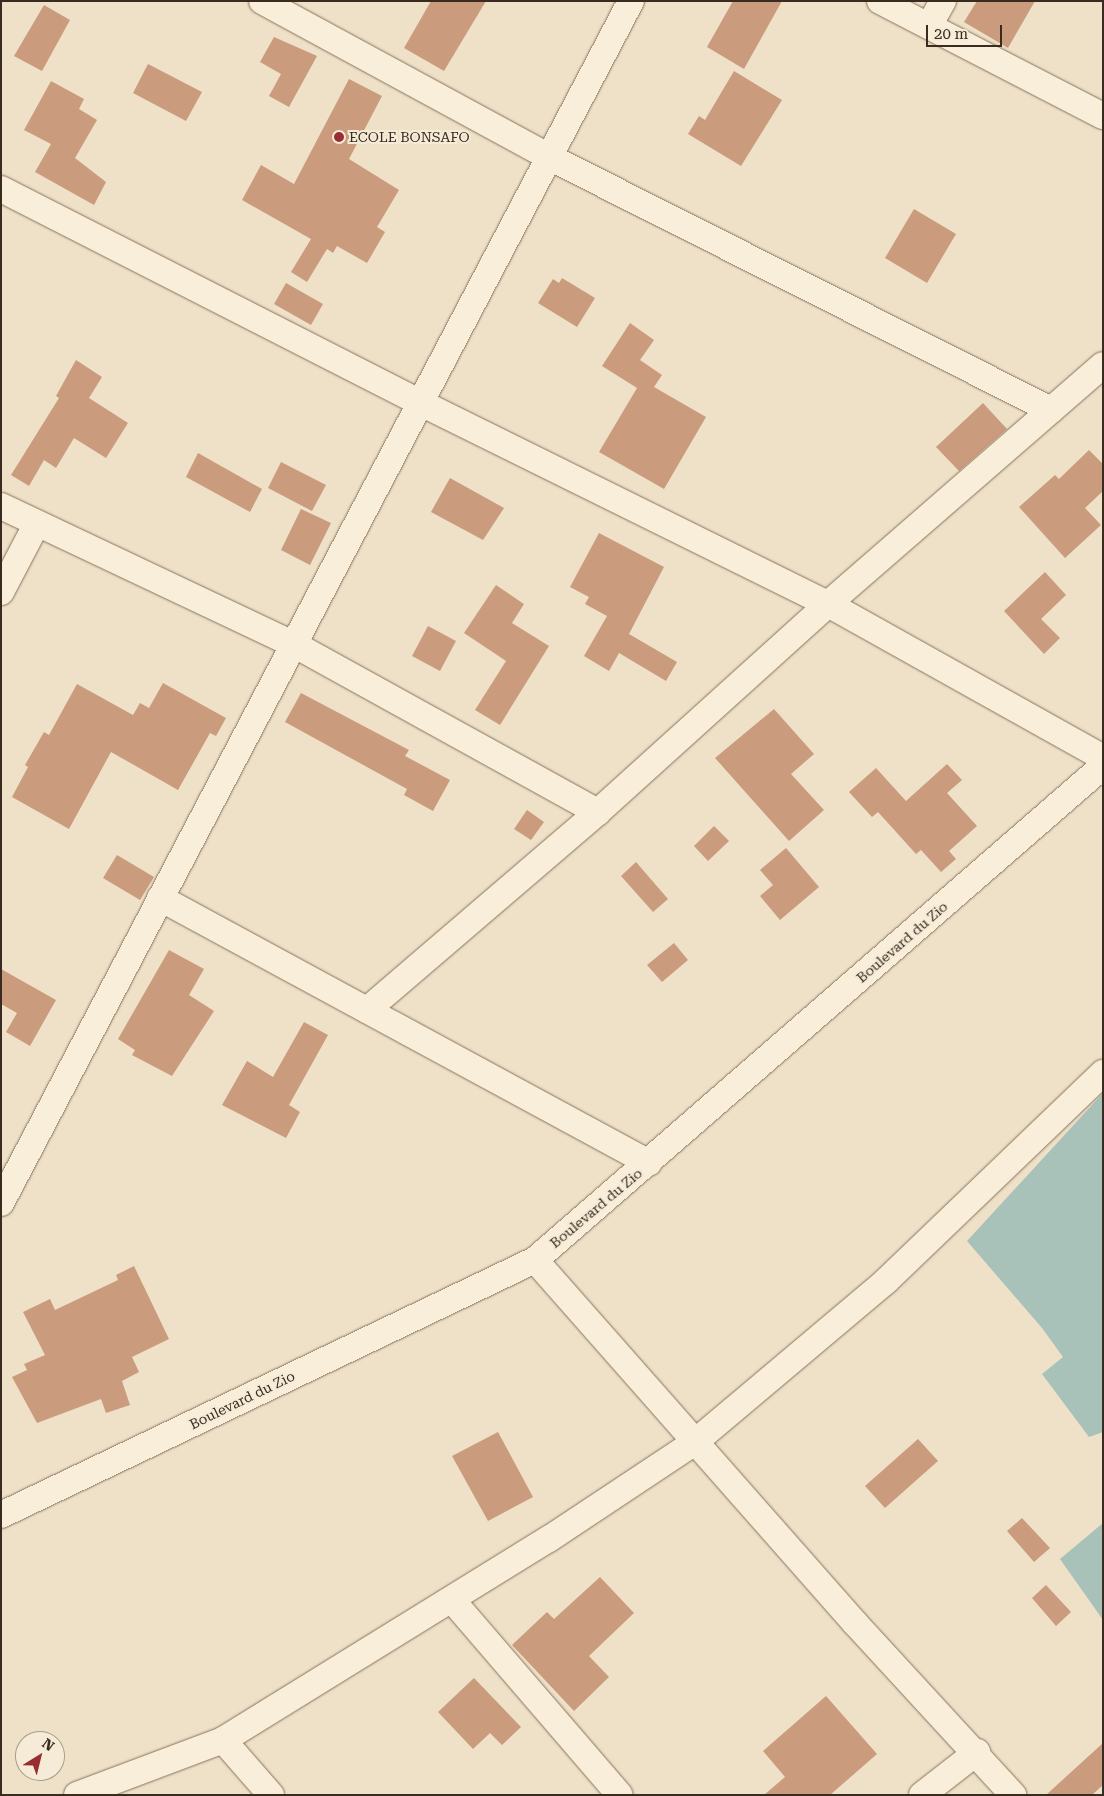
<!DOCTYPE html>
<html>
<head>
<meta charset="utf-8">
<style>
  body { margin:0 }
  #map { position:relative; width:1104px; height:1796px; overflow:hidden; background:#eee1c7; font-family:"Roboto Serif",serif }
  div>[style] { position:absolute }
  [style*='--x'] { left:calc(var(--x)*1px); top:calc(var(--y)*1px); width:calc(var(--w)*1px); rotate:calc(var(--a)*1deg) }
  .water>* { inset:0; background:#a8c1b9 }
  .building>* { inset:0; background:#cb9b7e }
  .roads { filter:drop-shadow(0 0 1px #89725c) drop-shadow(0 0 1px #89725c) }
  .minor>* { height:26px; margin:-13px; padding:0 13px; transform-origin:13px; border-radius:13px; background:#f8eeda }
  .dots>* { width:14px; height:14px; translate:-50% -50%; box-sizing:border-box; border:2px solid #f5ebd6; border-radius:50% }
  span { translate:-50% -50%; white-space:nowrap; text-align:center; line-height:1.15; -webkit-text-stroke:4px #f5ebd6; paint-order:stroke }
  .poi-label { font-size:14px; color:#3a2b20 }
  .left { translate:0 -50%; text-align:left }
  .street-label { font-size:14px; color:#3a2b20 }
  .frame { position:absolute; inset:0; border:2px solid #3a2b20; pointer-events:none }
  .north { position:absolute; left:15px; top:1731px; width:50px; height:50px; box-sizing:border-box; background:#f5ebd6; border:1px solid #aa9e8d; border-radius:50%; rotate:36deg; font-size:14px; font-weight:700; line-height:20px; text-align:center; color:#3a2b20 }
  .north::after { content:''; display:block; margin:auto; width:18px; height:22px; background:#972e32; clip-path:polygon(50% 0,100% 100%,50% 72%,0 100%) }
  .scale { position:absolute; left:926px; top:25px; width:76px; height:22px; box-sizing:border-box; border:2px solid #3a2b20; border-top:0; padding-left:6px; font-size:15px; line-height:18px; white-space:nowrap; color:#3a2b20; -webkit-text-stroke:4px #f5ebd6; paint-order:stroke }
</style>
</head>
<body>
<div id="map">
  <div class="water">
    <div style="clip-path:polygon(1103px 1093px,1103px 1432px,1089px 1437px,1042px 1374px,1063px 1357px,1042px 1328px,967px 1241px)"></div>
    <div style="clip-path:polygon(1103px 1523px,1103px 1620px,1060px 1559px)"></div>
  </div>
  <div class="building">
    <div style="clip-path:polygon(431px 1px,486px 1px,444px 71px,404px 48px)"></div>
    <div style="clip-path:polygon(733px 1px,782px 1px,744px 69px,707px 47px)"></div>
    <div style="clip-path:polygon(977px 1px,1035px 1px,1008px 48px,964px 22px)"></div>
    <div style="clip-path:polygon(44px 5px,70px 20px,42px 71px,14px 56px)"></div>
    <div style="clip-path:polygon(274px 37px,317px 56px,289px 107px,269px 96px,281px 74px,260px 62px)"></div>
    <div style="clip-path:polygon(148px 64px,202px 92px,186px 121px,133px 93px)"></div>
    <div style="clip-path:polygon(734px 71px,782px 100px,741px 166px,688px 134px,699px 116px,705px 120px)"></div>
    <div style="clip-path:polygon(349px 79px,382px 96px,349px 159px,399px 190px,377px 227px,385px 232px,367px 263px,337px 246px,333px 253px,327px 249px,307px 282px,291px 272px,311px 239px,242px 200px,261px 165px,294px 184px)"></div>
    <div style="clip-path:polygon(51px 81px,84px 99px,79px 109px,97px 120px,75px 158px,106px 182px,94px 205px,35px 172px,51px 144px,24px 130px)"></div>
    <div style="clip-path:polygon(914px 209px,956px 234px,927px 283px,885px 258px)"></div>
    <div style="clip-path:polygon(562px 278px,595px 298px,577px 327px,538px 303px,553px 279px,559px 283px)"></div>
    <div style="clip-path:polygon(286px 283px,323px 304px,311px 325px,274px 304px)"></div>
    <div style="clip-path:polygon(630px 323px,654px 340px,640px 360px,662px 375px,654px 387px,706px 417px,664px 489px,599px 452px,637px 388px,602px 366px)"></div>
    <div style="clip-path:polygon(76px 360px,102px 377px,89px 398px,128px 423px,106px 458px,74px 438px,56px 468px,44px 460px,29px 486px,11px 475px,59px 398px,56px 396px)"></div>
    <div style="clip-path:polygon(983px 403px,1007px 429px,959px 471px,936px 447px)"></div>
    <div style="clip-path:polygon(1089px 450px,1103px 464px,1103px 491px,1085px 508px,1101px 525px,1065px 558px,1019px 507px,1055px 475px,1059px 479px)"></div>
    <div style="clip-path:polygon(198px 453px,262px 489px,250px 512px,186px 477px)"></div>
    <div style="clip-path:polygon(281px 462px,326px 485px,312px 511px,268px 488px)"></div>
    <div style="clip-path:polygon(450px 478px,504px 508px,483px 540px,431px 512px)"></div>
    <div style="clip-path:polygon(301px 509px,331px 523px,310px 565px,281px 550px)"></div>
    <div style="clip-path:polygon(599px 533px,664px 567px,629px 634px,677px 662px,666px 681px,619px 653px,609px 671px,584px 656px,607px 616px,585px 604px,589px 597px,570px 587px)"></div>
    <div style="clip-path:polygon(1045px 572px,1066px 595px,1041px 619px,1060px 638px,1044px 654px,1004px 611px)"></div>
    <div style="clip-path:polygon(496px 585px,524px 604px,512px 623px,549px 646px,500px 725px,475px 710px,506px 661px,464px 633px)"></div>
    <div style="clip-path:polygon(428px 626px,456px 641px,440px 671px,412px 656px)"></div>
    <div style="clip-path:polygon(163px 683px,226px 718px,216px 736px,210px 733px,178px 790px,111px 752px,69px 829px,12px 797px,28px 767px,25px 765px,44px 732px,49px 735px,77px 684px,133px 715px,140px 703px,149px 708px)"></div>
    <div style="clip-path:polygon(301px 693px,409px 750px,405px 756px,450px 780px,433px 811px,404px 795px,407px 789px,285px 722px)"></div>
    <div style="clip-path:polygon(774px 709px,814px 754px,791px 774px,824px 810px,789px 841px,715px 758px)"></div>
    <div style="clip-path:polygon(947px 764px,962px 780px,947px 793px,977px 826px,949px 851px,956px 859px,941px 872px,921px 850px,916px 854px,878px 812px,872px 817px,849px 792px,876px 768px,906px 801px)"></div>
    <div style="clip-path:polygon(527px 810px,544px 822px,531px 840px,514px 829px)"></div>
    <div style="clip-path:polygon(714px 826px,729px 841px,708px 861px,694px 846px)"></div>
    <div style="clip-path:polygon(786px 848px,819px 887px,780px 920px,760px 896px,773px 885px,760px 870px)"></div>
    <div style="clip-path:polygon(117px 855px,154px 877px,140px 900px,103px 878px)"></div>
    <div style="clip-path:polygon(636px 862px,668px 899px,653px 912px,621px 876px)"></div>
    <div style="clip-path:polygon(674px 943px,688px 960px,662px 982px,647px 965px)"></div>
    <div style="clip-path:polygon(169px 950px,204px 969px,189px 995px,214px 1011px,172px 1076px,132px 1055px,135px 1050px,118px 1039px)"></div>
    <div style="clip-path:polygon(1px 969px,56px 1000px,30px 1046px,6px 1032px,17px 1013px,1px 1004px)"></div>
    <div style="clip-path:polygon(304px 1022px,328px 1035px,289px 1105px,300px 1112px,286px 1138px,222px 1105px,247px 1061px,273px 1077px)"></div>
    <div style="clip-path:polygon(134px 1266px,169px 1339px,132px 1357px,139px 1372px,122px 1381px,130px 1405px,106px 1413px,101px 1399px,37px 1423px,12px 1377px,27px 1370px,24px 1364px,45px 1355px,23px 1312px,50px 1299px,55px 1310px,118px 1280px,116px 1275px)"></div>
    <div style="clip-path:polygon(498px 1432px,533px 1497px,488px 1521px,452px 1456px)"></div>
    <div style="clip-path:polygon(918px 1439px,938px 1461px,885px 1508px,865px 1486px)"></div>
    <div style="clip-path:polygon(1022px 1518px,1050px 1548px,1034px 1562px,1007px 1531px)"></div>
    <div style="clip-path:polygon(600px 1577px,634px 1613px,589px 1656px,609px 1677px,574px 1711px,512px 1645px,547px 1612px,554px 1619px)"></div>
    <div style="clip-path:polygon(1046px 1585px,1071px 1612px,1056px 1626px,1032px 1598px)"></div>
    <div style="clip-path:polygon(474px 1678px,521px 1727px,502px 1745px,490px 1733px,473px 1749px,438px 1712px)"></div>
    <div style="clip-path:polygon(826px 1696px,877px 1754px,830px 1795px,764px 1795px,785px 1777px,763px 1751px)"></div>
    <div style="clip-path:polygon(1103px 1743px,1103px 1785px,1092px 1795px,1046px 1795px)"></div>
  </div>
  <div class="roads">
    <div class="minor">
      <div style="--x:262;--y:1;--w:327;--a:28.5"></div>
      <div style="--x:549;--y:157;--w:562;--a:26.75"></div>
      <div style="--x:880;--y:1;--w:251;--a:27.3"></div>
      <div style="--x:929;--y:26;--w:29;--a:-61"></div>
      <div style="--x:1;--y:189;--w:469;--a:27"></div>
      <div style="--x:419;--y:402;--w:456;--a:26.3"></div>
      <div style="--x:828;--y:604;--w:315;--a:29.2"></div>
      <div style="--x:1;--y:506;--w:325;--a:25.3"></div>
      <div style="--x:295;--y:645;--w:346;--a:28.9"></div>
      <div style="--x:1;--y:592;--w:76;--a:-62.4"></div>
      <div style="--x:160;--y:898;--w:556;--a:28.45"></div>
      <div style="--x:367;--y:1010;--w:304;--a:-40.6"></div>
      <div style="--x:598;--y:812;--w:310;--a:-42.1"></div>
      <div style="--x:828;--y:604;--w:364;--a:-41"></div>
      <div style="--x:1;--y:1203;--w:1357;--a:-62.34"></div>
      <div style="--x:535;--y:1260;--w:484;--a:48.6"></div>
      <div style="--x:855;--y:1623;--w:234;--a:47.4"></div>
      <div style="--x:1;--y:1515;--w:592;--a:-25.53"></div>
      <div style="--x:535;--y:1260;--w:753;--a:-41.01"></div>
      <div style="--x:452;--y:1600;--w:257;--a:49.3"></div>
      <div style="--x:223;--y:1740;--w:73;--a:48.9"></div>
      <div style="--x:77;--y:1795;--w:156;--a:-20.6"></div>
      <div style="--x:223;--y:1740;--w:383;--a:-31.7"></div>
      <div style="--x:549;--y:1539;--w:175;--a:-33.6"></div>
      <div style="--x:695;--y:1442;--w:250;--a:-40.1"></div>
      <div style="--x:886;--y:1281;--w:301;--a:-43.8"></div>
      <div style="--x:922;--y:1795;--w:70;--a:-38"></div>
    </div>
  </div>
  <div class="dots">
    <div style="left:339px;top:137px;background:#972e32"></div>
  </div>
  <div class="poi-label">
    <span class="left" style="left:349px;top:137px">ECOLE BONSAFO</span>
  </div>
  <div class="street-label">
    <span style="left:902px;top:942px;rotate:-41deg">Boulevard du Zio</span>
    <span style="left:596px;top:1208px;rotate:-40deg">Boulevard du Zio</span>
    <span style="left:242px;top:1400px;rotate:-26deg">Boulevard du Zio</span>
  </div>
  <div class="frame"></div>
  <div class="north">N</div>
  <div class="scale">20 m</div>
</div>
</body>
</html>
